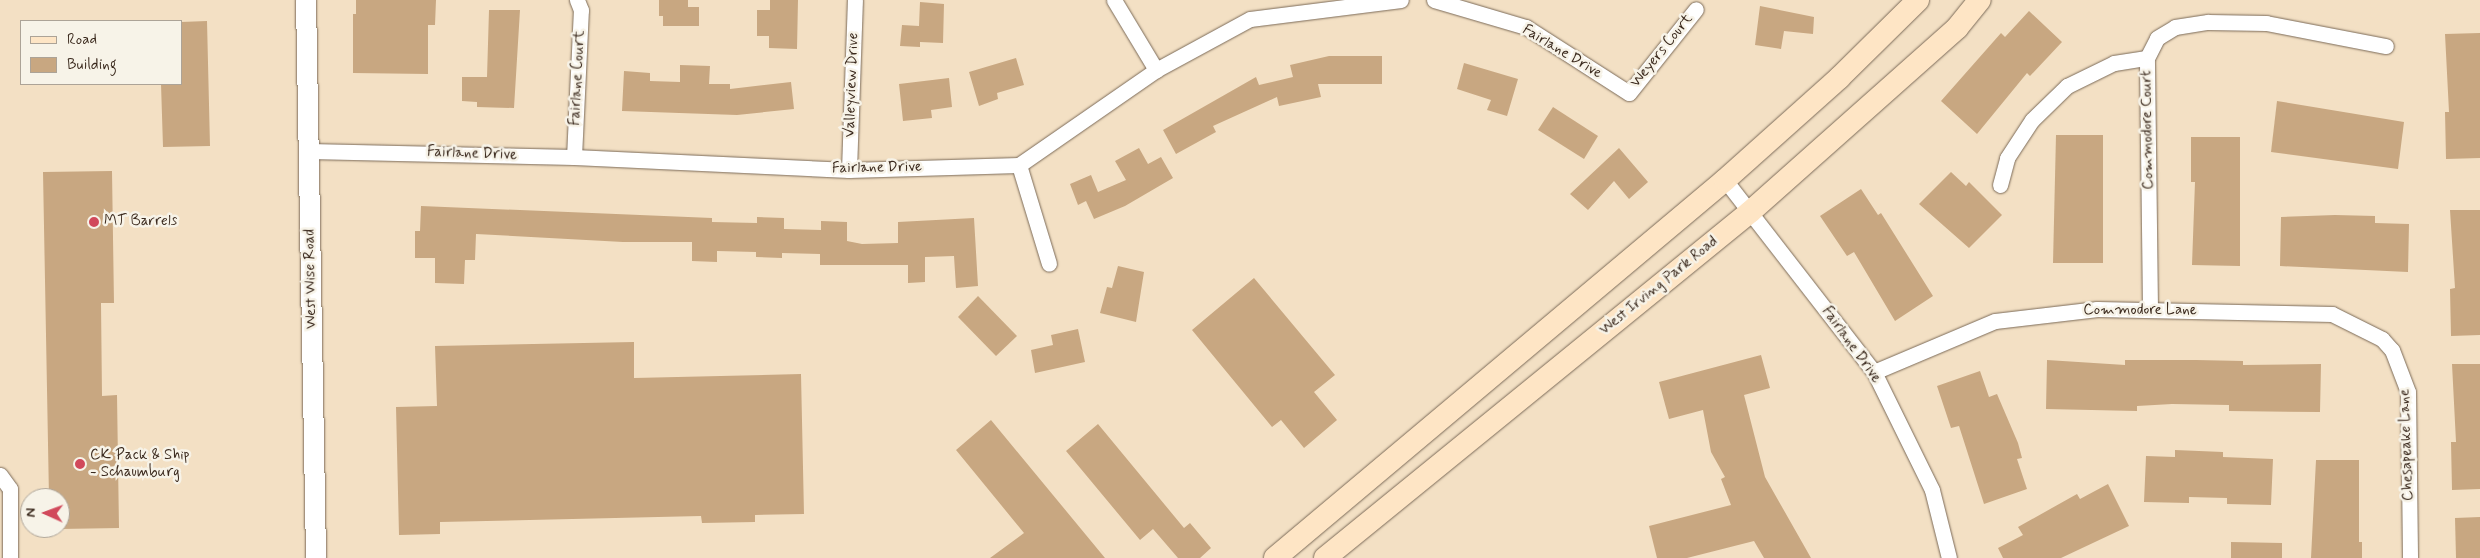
<!DOCTYPE html>
<html>
<head>
<meta charset="utf-8">
<style>
  body { margin:0 }
  #map { position:relative; width:2480px; height:558px; overflow:hidden; background:#f3e0c4; font-family:Mynerve,sans-serif }
  div>[style] { position:absolute }
  [style*='--x'] { left:calc(var(--x)*1px); top:calc(var(--y)*1px); width:calc(var(--w)*1px); rotate:calc(var(--a)*1deg) }
  .building>* { inset:0; background:#c8a781 }
  .roads { filter:drop-shadow(0 0 1px #7b6a58) drop-shadow(0 0 1px #7b6a58) }
  .minor>* { height:15px; margin:-7.5px; padding:0 7.5px; transform-origin:7.5px; border-radius:7.5px; background:#fff }
  .tertiary>* { height:20px; margin:-10px; padding:0 10px; transform-origin:10px; border-radius:10px; background:#fff }
  .secondary>* { height:22px; margin:-11px; padding:0 11px; transform-origin:11px; border-radius:11px; background:#fee5c5 }
  .dots>* { width:14px; height:14px; translate:-50% -50%; box-sizing:border-box; border:2px solid #f7f3e8; border-radius:50% }
  span { translate:-50% -50%; white-space:nowrap; text-align:center; line-height:1.15; -webkit-text-stroke:5px #f7f3e8; paint-order:stroke }
  .street-label { font-size:15px; color:#3b2a1e }
  .poi-label { font-size:15px; color:#3b2a1e }
  .left { translate:0 -50%; text-align:left }
  .legend { position:absolute; left:20px; top:20px; width:162px; height:65px; box-sizing:border-box; background:#f7f3e8; border:1px solid #aca397; margin:0; padding:6px 9px; list-style:none; font-size:15px; color:#3b2a1e }
  .legend li { display:flex; align-items:center; gap:10px; height:25px }
  .legend b { width:25px; border:1px solid #aca397 }
  .north { position:absolute; left:20px; top:488px; width:50px; height:50px; box-sizing:border-box; background:#f7f3e8; border:1px solid #aca397; border-radius:50%; rotate:272deg; font-size:14px; font-weight:700; line-height:20px; text-align:center; color:#3b2a1e }
  .north::after { content:''; display:block; margin:auto; width:18px; height:22px; background:#d1495b; clip-path:polygon(50% 0,100% 100%,50% 72%,0 100%) }
</style>
</head>
<body>
<div id="map">
  <div class="building">
    <div style="clip-path:polygon(356px 0,436px 0,435px 25px,428px 25px,428px 74px,353px 73px,353px 14px,356px 14px)"></div>
    <div style="clip-path:polygon(659px 0,688px 0,688px 7px,699px 7px,699px 26px,663px 26px,663px 16px,659px 16px)"></div>
    <div style="clip-path:polygon(770px 0,798px 0,797px 49px,769px 48px,769px 36px,757px 36px,757px 10px,770px 10px)"></div>
    <div style="clip-path:polygon(920px 2px,944px 4px,943px 43px,920px 42px,920px 47px,900px 46px,902px 25px,919px 26px)"></div>
    <div style="clip-path:polygon(1760px 6px,1814px 17px,1813px 34px,1784px 31px,1781px 49px,1755px 45px)"></div>
    <div style="clip-path:polygon(489px 10px,520px 10px,514px 108px,477px 107px,477px 102px,462px 101px,462px 77px,487px 77px)"></div>
    <div style="clip-path:polygon(2029px 11px,2062px 42px,2030px 76px,2027px 73px,1977px 134px,1941px 101px,2001px 33px,2005px 37px)"></div>
    <div style="clip-path:polygon(207px 21px,210px 146px,163px 147px,161px 84px,181px 84px,181px 22px)"></div>
    <div style="clip-path:polygon(2480px 33px,2480px 158px,2446px 159px,2445px 112px,2449px 112px,2445px 34px)"></div>
    <div style="clip-path:polygon(1329px 56px,1382px 56px,1382px 84px,1318px 84px,1321px 97px,1279px 106px,1277px 97px,1213px 126px,1216px 132px,1176px 154px,1163px 130px,1256px 77px,1259px 85px,1293px 77px,1290px 65px)"></div>
    <div style="clip-path:polygon(1016px 58px,1024px 85px,997px 93px,998px 99px,979px 106px,969px 72px)"></div>
    <div style="clip-path:polygon(1464px 63px,1518px 79px,1507px 116px,1487px 110px,1491px 100px,1457px 89px)"></div>
    <div style="clip-path:polygon(680px 65px,710px 66px,709px 84px,730px 84px,730px 89px,791px 82px,794px 109px,737px 115px,622px 111px,624px 71px,650px 73px,650px 81px,680px 82px)"></div>
    <div style="clip-path:polygon(949px 78px,952px 107px,931px 110px,932px 118px,903px 121px,899px 84px)"></div>
    <div style="clip-path:polygon(2277px 101px,2404px 122px,2398px 169px,2271px 152px)"></div>
    <div style="clip-path:polygon(1553px 107px,1598px 136px,1584px 159px,1538px 130px)"></div>
    <div style="clip-path:polygon(2056px 135px,2103px 135px,2103px 263px,2053px 263px)"></div>
    <div style="clip-path:polygon(2191px 137px,2240px 137px,2240px 266px,2192px 265px,2195px 182px,2191px 182px)"></div>
    <div style="clip-path:polygon(1139px 148px,1148px 164px,1161px 157px,1173px 178px,1125px 206px,1094px 219px,1086px 201px,1078px 205px,1070px 184px,1091px 175px,1098px 192px,1126px 180px,1115px 161px)"></div>
    <div style="clip-path:polygon(1619px 148px,1648px 182px,1629px 199px,1614px 181px,1588px 210px,1570px 194px)"></div>
    <div style="clip-path:polygon(112px 171px,114px 303px,101px 303px,102px 396px,117px 395px,119px 528px,60px 529px,60px 498px,49px 498px,43px 172px)"></div>
    <div style="clip-path:polygon(1951px 172px,1966px 186px,1969px 182px,2002px 215px,1969px 248px,1919px 204px)"></div>
    <div style="clip-path:polygon(1861px 189px,1878px 215px,1881px 213px,1933px 296px,1895px 321px,1854px 252px,1847px 256px,1820px 216px)"></div>
    <div style="clip-path:polygon(421px 206px,712px 218px,712px 222px,757px 223px,757px 217px,784px 218px,784px 229px,821px 230px,821px 221px,847px 222px,847px 241px,862px 244px,898px 243px,898px 222px,974px 218px,978px 286px,956px 288px,954px 256px,925px 257px,925px 282px,908px 283px,908px 265px,820px 265px,820px 254px,782px 253px,782px 258px,756px 257px,756px 252px,717px 251px,717px 262px,692px 261px,692px 242px,623px 242px,476px 234px,475px 260px,465px 260px,464px 284px,435px 283px,435px 258px,415px 258px,415px 231px,420px 231px)"></div>
    <div style="clip-path:polygon(2450px 210px,2480px 210px,2480px 335px,2451px 336px,2450px 289px,2455px 288px)"></div>
    <div style="clip-path:polygon(2335px 215px,2375px 216px,2375px 223px,2409px 224px,2408px 272px,2280px 266px,2281px 217px)"></div>
    <div style="clip-path:polygon(1118px 266px,1144px 272px,1136px 322px,1100px 313px,1107px 287px,1112px 288px)"></div>
    <div style="clip-path:polygon(1254px 278px,1335px 375px,1314px 392px,1337px 420px,1304px 448px,1281px 420px,1272px 427px,1192px 330px)"></div>
    <div style="clip-path:polygon(978px 296px,1017px 336px,996px 356px,958px 317px)"></div>
    <div style="clip-path:polygon(1078px 329px,1085px 362px,1035px 373px,1031px 350px,1053px 345px,1051px 335px)"></div>
    <div style="clip-path:polygon(634px 342px,634px 378px,801px 374px,804px 514px,755px 515px,755px 522px,702px 523px,701px 516px,440px 522px,440px 534px,399px 535px,396px 407px,437px 406px,435px 346px)"></div>
    <div style="clip-path:polygon(1761px 355px,1770px 388px,1744px 395px,1765px 477px,1811px 558px,1764px 558px,1754px 541px,1687px 558px,1657px 558px,1649px 526px,1731px 505px,1721px 479px,1725px 477px,1711px 452px,1703px 410px,1669px 419px,1659px 382px)"></div>
    <div style="clip-path:polygon(2047px 360px,2125px 365px,2125px 360px,2196px 360px,2243px 361px,2243px 365px,2321px 364px,2320px 412px,2229px 411px,2229px 405px,2172px 404px,2137px 406px,2137px 411px,2046px 409px)"></div>
    <div style="clip-path:polygon(2452px 364px,2480px 364px,2480px 489px,2452px 490px,2451px 442px,2456px 442px)"></div>
    <div style="clip-path:polygon(1980px 371px,1989px 397px,1997px 394px,2018px 443px,2022px 458px,2017px 459px,2027px 489px,1984px 504px,1959px 426px,1951px 428px,1937px 386px)"></div>
    <div style="clip-path:polygon(991px 420px,1105px 558px,990px 558px,1024px 533px,956px 450px)"></div>
    <div style="clip-path:polygon(1098px 424px,1184px 528px,1190px 523px,1211px 548px,1200px 558px,1178px 558px,1153px 529px,1140px 540px,1066px 451px)"></div>
    <div style="clip-path:polygon(2175px 450px,2223px 452px,2223px 457px,2273px 459px,2271px 505px,2227px 504px,2227px 498px,2189px 497px,2189px 503px,2144px 502px,2146px 456px,2175px 457px)"></div>
    <div style="clip-path:polygon(2316px 460px,2359px 460px,2359px 542px,2362px 542px,2362px 558px,2311px 558px)"></div>
    <div style="clip-path:polygon(2108px 484px,2129px 526px,2061px 558px,2003px 558px,1998px 548px,2023px 535px,2018px 527px,2077px 494px,2080px 499px)"></div>
    <div style="clip-path:polygon(2480px 517px,2480px 558px,2456px 558px,2455px 518px)"></div>
    <div style="clip-path:polygon(2231px 542px,2282px 543px,2282px 558px,2231px 558px)"></div>
  </div>
  <div class="roads">
    <div class="minor">
      <div style="--x:1114;--y:0;--w:82;--a:59"></div>
      <div style="--x:1434;--y:0;--w:96;--a:16.4"></div>
      <div style="--x:1526;--y:27;--w:122;--a:32.7"></div>
      <div style="--x:1629;--y:93;--w:107;--a:-51.4"></div>
      <div style="--x:309;--y:151;--w:265;--a:1.3"></div>
      <div style="--x:574;--y:157;--w:275;--a:2.7"></div>
      <div style="--x:849;--y:170;--w:170;--a:-1.7"></div>
      <div style="--x:1019;--y:165;--w:167;--a:-34.7"></div>
      <div style="--x:1156;--y:70;--w:107;--a:-28.5"></div>
      <div style="--x:1250;--y:19;--w:152;--a:-7.2"></div>
      <div style="--x:574;--y:157;--w:147;--a:-87.3"></div>
      <div style="--x:581;--y:10;--w:11;--a:-112"></div>
      <div style="--x:1019;--y:165;--w:103;--a:73.1"></div>
      <div style="--x:849;--y:170;--w:170;--a:-88"></div>
      <div style="--x:1725;--y:180;--w:243;--a:52.2"></div>
      <div style="--x:1874;--y:372;--w:131;--a:63.8"></div>
      <div style="--x:1932;--y:490;--w:70;--a:76"></div>
      <div style="--x:2000;--y:185;--w:28;--a:-75"></div>
      <div style="--x:2007;--y:158;--w:45;--a:-56.7"></div>
      <div style="--x:2032;--y:120;--w:49;--a:-44.2"></div>
      <div style="--x:2067;--y:86;--w:52;--a:-26.1"></div>
      <div style="--x:2114;--y:63;--w:33;--a:-9"></div>
      <div style="--x:2150;--y:309;--w:251;--a:-90.7"></div>
      <div style="--x:2147;--y:58;--w:22;--a:-63"></div>
      <div style="--x:2157;--y:38;--w:21;--a:-31"></div>
      <div style="--x:2175;--y:27;--w:33;--a:-9"></div>
      <div style="--x:2208;--y:22;--w:58;--a:1"></div>
      <div style="--x:2266;--y:23;--w:122;--a:10.9"></div>
      <div style="--x:1874;--y:372;--w:131;--a:-22.9"></div>
      <div style="--x:1995;--y:321;--w:103;--a:-6.7"></div>
      <div style="--x:2097;--y:309;--w:235;--a:1.2"></div>
      <div style="--x:2332;--y:314;--w:56;--a:26.6"></div>
      <div style="--x:2382;--y:339;--w:15;--a:48"></div>
      <div style="--x:2392;--y:350;--w:45;--a:69.1"></div>
      <div style="--x:2408;--y:392;--w:166;--a:89.3"></div>
      <div style="--x:0;--y:475;--w:17;--a:54"></div>
      <div style="--x:10;--y:489;--w:69;--a:90"></div>
    </div>
    <div class="tertiary">
      <div style="--x:306;--y:0;--w:558;--a:88.97"></div>
    </div>
    <div class="secondary">
      <div style="--x:1275;--y:558;--w:588;--a:-40.03"></div>
      <div style="--x:1725;--y:180;--w:153;--a:-41.8"></div>
      <div style="--x:1839;--y:78;--w:111;--a:-44.6"></div>
      <div style="--x:1325;--y:558;--w:548;--a:-39.15"></div>
      <div style="--x:1750;--y:212;--w:277;--a:-41.6"></div>
      <div style="--x:1957;--y:28;--w:36;--a:-51"></div>
    </div>
  </div>
  <div class="dots">
    <div style="left:94px;top:222px;background:#d1495b"></div>
    <div style="left:80px;top:464px;background:#d1495b"></div>
  </div>
  <div class="street-label">
    <span style="left:1662px;top:51px;rotate:-51deg">Weyers Court</span>
    <span style="left:1562px;top:52px;rotate:31deg">Fairlane Drive</span>
    <span style="left:578px;top:78px;rotate:-87deg">Fairlane Court</span>
    <span style="left:852px;top:85px;rotate:-88deg">Valleyview Drive</span>
    <span style="left:2148px;top:130px;rotate:-91deg">Commodore Court</span>
    <span style="left:472px;top:154px;rotate:2deg">Fairlane Drive</span>
    <span style="left:877px;top:168px;rotate:-1deg">Fairlane Drive</span>
    <span style="left:311px;top:279px;rotate:-91deg">West Wise Road</span>
    <span style="left:1659px;top:286px;rotate:-39deg">West Irving Park Road</span>
    <span style="left:2140px;top:311px">Commodore Lane</span>
    <span style="left:1851px;top:345px;rotate:54deg">Fairlane Drive</span>
    <span style="left:2407px;top:445px;rotate:-92deg">Chesapeake Lane</span>
  </div>
  <div class="poi-label">
    <span class="left" style="left:104px;top:222px">MT Barrels</span>
    <span class="left" style="left:90px;top:464px">CK Pack &amp; Ship<br>- Schaumburg</span>
  </div>
  <ul class="legend">
  <li><b style="height:6px;background:#fee5c5"></b>Road</li>
  <li><b style="height:14px;background:#c8a781"></b>Building</li>
  </ul>
  <div class="north">N</div>
</div>
</body>
</html>
